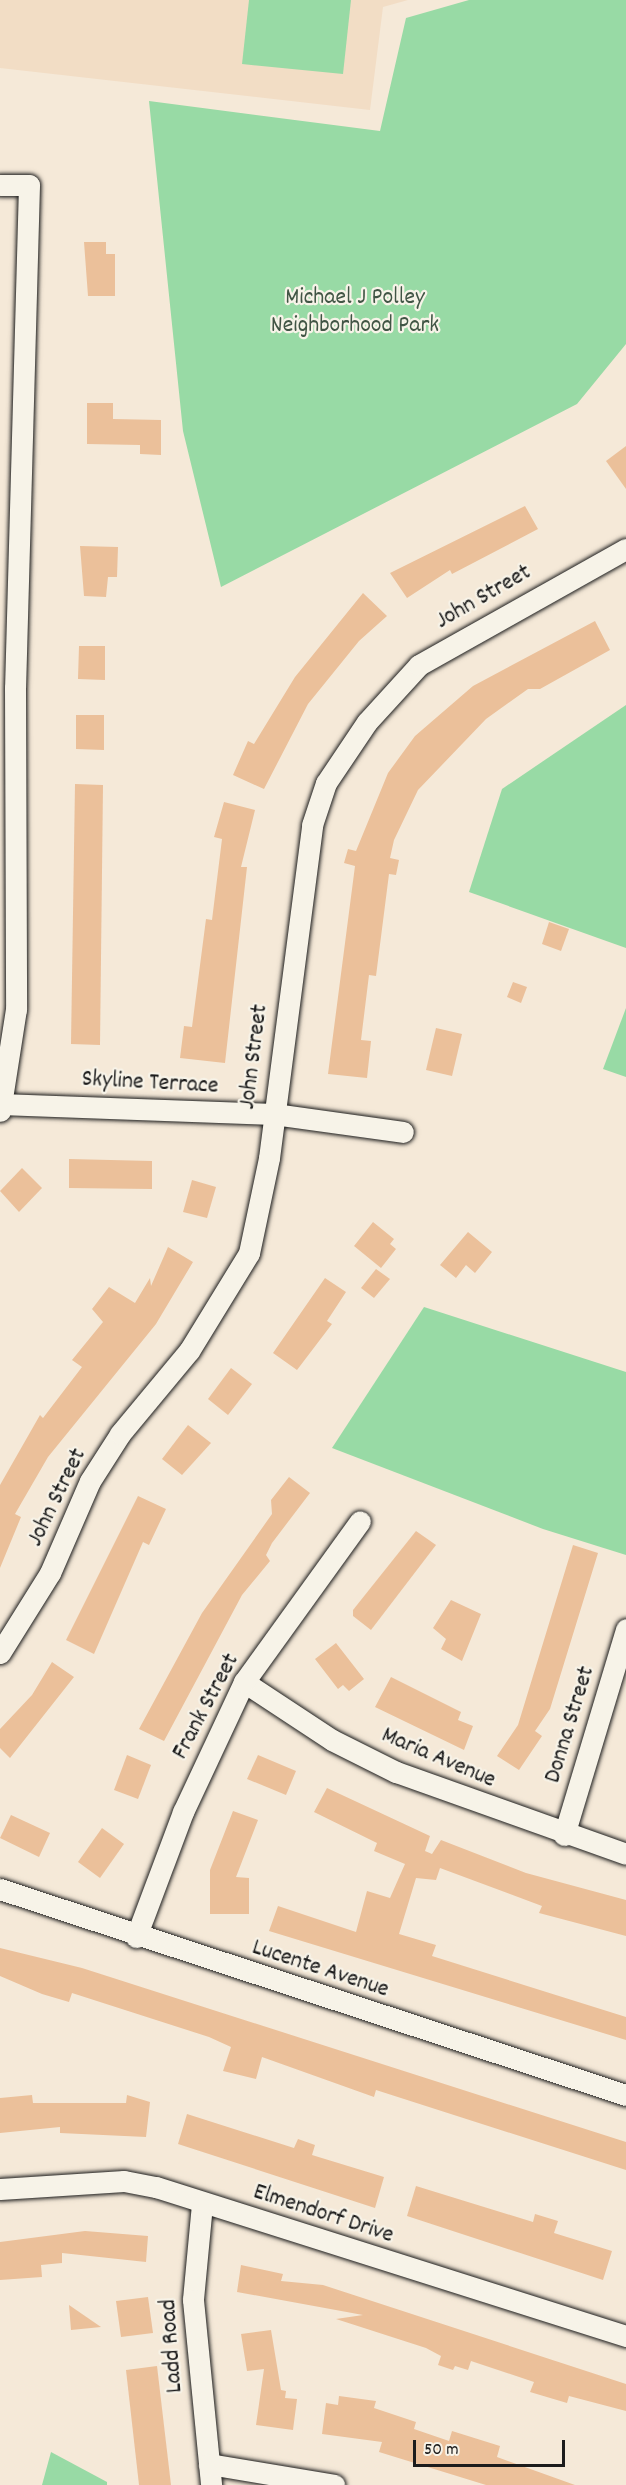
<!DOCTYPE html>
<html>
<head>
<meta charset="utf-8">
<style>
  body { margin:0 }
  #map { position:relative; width:626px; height:2485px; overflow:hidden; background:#f5e9d8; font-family:Dekko,sans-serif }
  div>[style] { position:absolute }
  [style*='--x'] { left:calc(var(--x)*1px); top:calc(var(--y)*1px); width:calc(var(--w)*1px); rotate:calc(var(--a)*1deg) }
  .built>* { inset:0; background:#f2ddc5 }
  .green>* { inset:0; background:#98daa5 }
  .building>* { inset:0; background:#ebc09a }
  .roads { filter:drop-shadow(0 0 2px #1c1c1c) drop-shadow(0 0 2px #1c1c1c) }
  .minor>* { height:21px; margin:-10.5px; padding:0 10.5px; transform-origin:10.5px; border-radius:10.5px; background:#f7f3e8 }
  span { translate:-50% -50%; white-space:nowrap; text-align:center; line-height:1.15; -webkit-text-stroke:4.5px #f7f3e8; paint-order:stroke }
  .park-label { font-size:24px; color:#415545 }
  .street-label { font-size:24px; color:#1c1c1c }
  .scale { position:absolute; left:413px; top:2440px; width:152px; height:27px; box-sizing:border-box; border:3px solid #1c1c1c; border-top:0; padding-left:8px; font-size:18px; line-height:21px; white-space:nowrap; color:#1c1c1c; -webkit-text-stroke:4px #f7f3e8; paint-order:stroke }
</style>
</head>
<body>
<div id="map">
  <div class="built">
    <div style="clip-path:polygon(0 0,408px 0,383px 7px,370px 110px,0 68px)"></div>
  </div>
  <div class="green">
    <div style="clip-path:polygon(249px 0,351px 0,343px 74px,242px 64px)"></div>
    <div style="clip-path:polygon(469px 0,626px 0,626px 344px,577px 404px,221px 587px,183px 431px,149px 101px,380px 131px,406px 18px)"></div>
    <div style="clip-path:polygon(626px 705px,626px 948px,469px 892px,502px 789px)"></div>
    <div style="clip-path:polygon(626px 1008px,626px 1077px,603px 1069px)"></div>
    <div style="clip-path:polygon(424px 1307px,626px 1372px,626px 1555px,543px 1529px,332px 1448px)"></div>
    <div style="clip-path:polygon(51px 2452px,107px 2482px,107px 2485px,42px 2485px)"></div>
  </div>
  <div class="building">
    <div style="clip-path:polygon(84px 242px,106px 242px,106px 254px,115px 254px,115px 296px,88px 296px)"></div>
    <div style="clip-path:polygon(87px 403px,113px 403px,113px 419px,161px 420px,161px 455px,140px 454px,140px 445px,87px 444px)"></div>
    <div style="clip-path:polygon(626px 446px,626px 489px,606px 461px)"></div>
    <div style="clip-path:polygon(525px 506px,538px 529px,452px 574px,450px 570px,407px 598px,390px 573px)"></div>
    <div style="clip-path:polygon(80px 546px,118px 547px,117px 577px,108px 577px,106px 597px,84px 596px)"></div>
    <div style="clip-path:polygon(363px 593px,387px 616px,359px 641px,308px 704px,264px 789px,233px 775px,248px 741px,254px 744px,295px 677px)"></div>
    <div style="clip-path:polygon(595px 621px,610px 650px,540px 689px,528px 689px,486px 719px,418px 790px,394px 840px,390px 858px,399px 860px,396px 875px,389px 874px,376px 976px,369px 975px,361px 1040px,371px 1041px,367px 1078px,328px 1074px,355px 866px,344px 863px,348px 849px,356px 851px,388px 773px,415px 736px,473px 686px)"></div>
    <div style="clip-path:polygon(79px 646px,105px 646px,105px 680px,78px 679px)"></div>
    <div style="clip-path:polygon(76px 715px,104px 715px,104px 750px,76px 749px)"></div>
    <div style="clip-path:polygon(75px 784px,103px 785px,100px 1045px,71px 1044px)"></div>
    <div style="clip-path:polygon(224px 802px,255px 810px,241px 867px,247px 867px,225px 1063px,180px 1058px,184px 1026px,192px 1027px,206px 919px,212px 920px,222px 839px,214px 837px)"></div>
    <div style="clip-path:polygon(549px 922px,569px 929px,561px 951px,542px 944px)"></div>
    <div style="clip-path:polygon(513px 982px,527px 987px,521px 1003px,507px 997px)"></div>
    <div style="clip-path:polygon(436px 1028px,462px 1034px,452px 1076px,426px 1070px)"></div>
    <div style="clip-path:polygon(69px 1159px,152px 1161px,152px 1189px,69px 1188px)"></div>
    <div style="clip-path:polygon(22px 1168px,42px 1188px,19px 1212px,0 1191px)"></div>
    <div style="clip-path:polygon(192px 1180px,216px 1187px,207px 1218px,183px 1212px)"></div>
    <div style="clip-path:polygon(373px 1222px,394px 1239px,390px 1244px,396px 1249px,381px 1268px,354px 1246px)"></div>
    <div style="clip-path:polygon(468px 1232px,492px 1252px,475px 1273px,466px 1265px,456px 1278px,440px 1265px)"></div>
    <div style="clip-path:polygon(168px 1247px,193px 1262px,156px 1324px,48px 1457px,15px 1514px,21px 1517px,0 1568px,0 1485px,40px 1415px,43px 1418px,82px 1367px,72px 1360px,103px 1322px,92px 1309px,109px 1287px,135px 1303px,150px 1278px,151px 1286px)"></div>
    <div style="clip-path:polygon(376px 1269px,390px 1279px,374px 1298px,361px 1288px)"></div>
    <div style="clip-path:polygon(325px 1278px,346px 1292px,327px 1321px,332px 1324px,297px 1370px,273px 1353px)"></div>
    <div style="clip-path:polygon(231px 1368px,252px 1384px,228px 1415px,208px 1399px)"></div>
    <div style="clip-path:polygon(188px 1425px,211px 1443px,182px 1475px,162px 1459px)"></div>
    <div style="clip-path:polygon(289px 1477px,310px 1493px,272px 1543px,266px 1555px,270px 1561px,242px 1595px,164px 1741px,139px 1729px,202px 1613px,272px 1514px,271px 1500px)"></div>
    <div style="clip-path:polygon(138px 1496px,166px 1509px,149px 1545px,143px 1542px,94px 1654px,66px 1640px)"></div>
    <div style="clip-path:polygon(416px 1531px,436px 1545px,371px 1630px,353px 1616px,353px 1610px)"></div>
    <div style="clip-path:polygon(573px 1545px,598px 1553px,550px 1709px,535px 1731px,542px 1736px,519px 1770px,497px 1756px,518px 1725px)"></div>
    <div style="clip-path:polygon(451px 1600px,481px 1614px,462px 1661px,441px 1649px,446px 1639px,433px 1628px)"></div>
    <div style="clip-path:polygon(336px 1643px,364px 1679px,349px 1691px,343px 1685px,338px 1689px,315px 1659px)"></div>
    <div style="clip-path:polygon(52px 1662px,74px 1677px,10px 1758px,0 1748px,0 1729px,32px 1695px)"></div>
    <div style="clip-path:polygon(391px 1677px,461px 1712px,458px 1720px,473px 1726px,464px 1750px,375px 1707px)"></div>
    <div style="clip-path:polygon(127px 1755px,151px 1765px,138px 1799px,114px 1790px)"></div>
    <div style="clip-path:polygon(258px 1755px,296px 1771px,286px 1795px,247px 1779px)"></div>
    <div style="clip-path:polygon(327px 1788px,430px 1836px,425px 1851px,432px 1854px,441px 1840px,526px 1873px,626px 1900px,626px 1936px,539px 1913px,542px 1906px,440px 1868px,436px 1880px,416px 1878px,399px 1934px,436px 1945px,432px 1956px,626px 2017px,626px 2040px,269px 1931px,278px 1906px,356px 1932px,367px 1891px,390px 1898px,405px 1864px,374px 1851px,377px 1843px,314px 1812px)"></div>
    <div style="clip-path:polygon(233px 1811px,258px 1820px,236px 1877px,249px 1878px,249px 1914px,210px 1914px,210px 1870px)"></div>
    <div style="clip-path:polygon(11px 1815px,50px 1833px,39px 1857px,0 1838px)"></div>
    <div style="clip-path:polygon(102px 1828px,124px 1844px,100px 1878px,78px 1862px)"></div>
    <div style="clip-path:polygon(0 1948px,82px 1968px,626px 2142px,626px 2170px,376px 2090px,374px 2097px,262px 2057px,256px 2079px,223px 2071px,231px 2047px,209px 2037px,72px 1993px,69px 2002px,42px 1994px,0 1976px)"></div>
    <div style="clip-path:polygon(32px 2095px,33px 2103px,126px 2103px,127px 2095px,150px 2102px,146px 2137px,60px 2133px,60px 2127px,0 2133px,0 2098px)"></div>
    <div style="clip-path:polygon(187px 2114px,294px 2148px,298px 2139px,315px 2145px,312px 2155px,384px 2177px,375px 2208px,178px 2144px)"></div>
    <div style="clip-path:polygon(416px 2186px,533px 2222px,535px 2214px,558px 2221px,554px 2233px,612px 2251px,603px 2280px,407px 2216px)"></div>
    <div style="clip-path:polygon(85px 2231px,148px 2236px,146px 2262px,62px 2253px,62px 2263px,41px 2265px,42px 2277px,0 2280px,0 2242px)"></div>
    <div style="clip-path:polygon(241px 2265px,283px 2274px,281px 2281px,323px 2285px,626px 2384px,626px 2411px,569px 2396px,567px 2403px,530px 2392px,534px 2382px,471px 2361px,468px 2370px,455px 2366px,453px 2370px,438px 2365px,441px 2356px,426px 2348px,336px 2319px,363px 2315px,237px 2292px)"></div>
    <div style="clip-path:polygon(148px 2297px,153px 2333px,121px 2337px,116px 2301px)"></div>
    <div style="clip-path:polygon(69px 2305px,101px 2327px,71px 2330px)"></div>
    <div style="clip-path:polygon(271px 2330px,281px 2390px,286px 2391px,285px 2398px,297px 2399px,293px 2430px,256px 2425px,264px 2369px,247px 2371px,241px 2334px)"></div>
    <div style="clip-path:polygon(157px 2366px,171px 2485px,139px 2485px,126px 2370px)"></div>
    <div style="clip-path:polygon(339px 2396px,376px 2401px,374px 2408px,416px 2422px,414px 2429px,449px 2441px,452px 2431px,500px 2446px,497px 2457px,575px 2485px,486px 2485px,379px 2452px,382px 2442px,322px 2434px,326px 2403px,338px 2405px)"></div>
  </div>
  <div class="roads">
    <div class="minor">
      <div style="--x:0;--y:185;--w:29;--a:0"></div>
      <div style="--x:29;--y:185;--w:503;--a:91.59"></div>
      <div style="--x:15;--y:688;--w:321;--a:89.8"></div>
      <div style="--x:16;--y:1009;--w:103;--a:98.9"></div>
      <div style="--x:0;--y:1104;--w:274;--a:2.1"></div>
      <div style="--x:274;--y:1114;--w:130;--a:7.9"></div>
      <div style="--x:0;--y:1653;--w:94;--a:-58"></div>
      <div style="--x:50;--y:1573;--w:100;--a:-66.5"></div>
      <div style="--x:90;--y:1481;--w:56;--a:-57.4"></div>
      <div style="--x:120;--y:1434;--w:108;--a:-50.3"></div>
      <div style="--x:189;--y:1351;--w:115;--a:-58.5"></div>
      <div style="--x:249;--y:1253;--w:97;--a:-78.1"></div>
      <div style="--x:269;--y:1158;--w:336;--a:-82.6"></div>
      <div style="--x:312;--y:825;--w:44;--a:-71.6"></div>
      <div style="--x:326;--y:783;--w:73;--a:-56.1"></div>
      <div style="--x:367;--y:722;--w:77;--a:-47.6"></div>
      <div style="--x:419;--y:665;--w:237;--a:-29.3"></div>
      <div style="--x:244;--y:1682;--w:105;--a:33.4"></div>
      <div style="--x:332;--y:1740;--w:72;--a:26.6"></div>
      <div style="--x:396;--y:1772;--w:244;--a:19.6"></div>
      <div style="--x:564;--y:1835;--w:215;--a:-73.2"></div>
      <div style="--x:0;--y:1889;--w:659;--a:18.22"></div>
      <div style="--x:136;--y:1937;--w:134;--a:-69.4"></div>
      <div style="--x:183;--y:1812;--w:144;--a:-64.9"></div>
      <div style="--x:244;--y:1682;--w:198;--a:-54.2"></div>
      <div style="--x:0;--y:2189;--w:124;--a:-3.7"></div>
      <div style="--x:124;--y:2181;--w:33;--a:11"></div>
      <div style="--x:156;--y:2187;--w:493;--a:17.6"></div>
      <div style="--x:202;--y:2204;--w:96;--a:95.4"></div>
      <div style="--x:193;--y:2300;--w:186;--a:84.4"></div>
      <div style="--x:209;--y:2464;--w:127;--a:9.5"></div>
    </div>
  </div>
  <div class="park-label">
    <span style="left:355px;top:313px">Michael J Polley<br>Neighborhood Park</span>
  </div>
  <div class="street-label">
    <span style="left:484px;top:598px;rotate:-30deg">John Street</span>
    <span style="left:255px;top:1057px;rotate:-83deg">John Street</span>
    <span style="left:150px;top:1084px;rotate:3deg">Skyline Terrace</span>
    <span style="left:58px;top:1498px;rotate:-64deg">John Street</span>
    <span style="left:207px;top:1707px;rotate:-62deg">Frank Street</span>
    <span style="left:571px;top:1725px;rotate:-73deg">Donna Street</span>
    <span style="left:438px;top:1759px;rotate:23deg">Maria Avenue</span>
    <span style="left:320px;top:1970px;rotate:18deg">Lucente Avenue</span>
    <span style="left:323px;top:2215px;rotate:18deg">Elmendorf Drive</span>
    <span style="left:173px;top:2346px;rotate:-94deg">Ladd Road</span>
  </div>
  <div class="scale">50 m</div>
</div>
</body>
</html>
